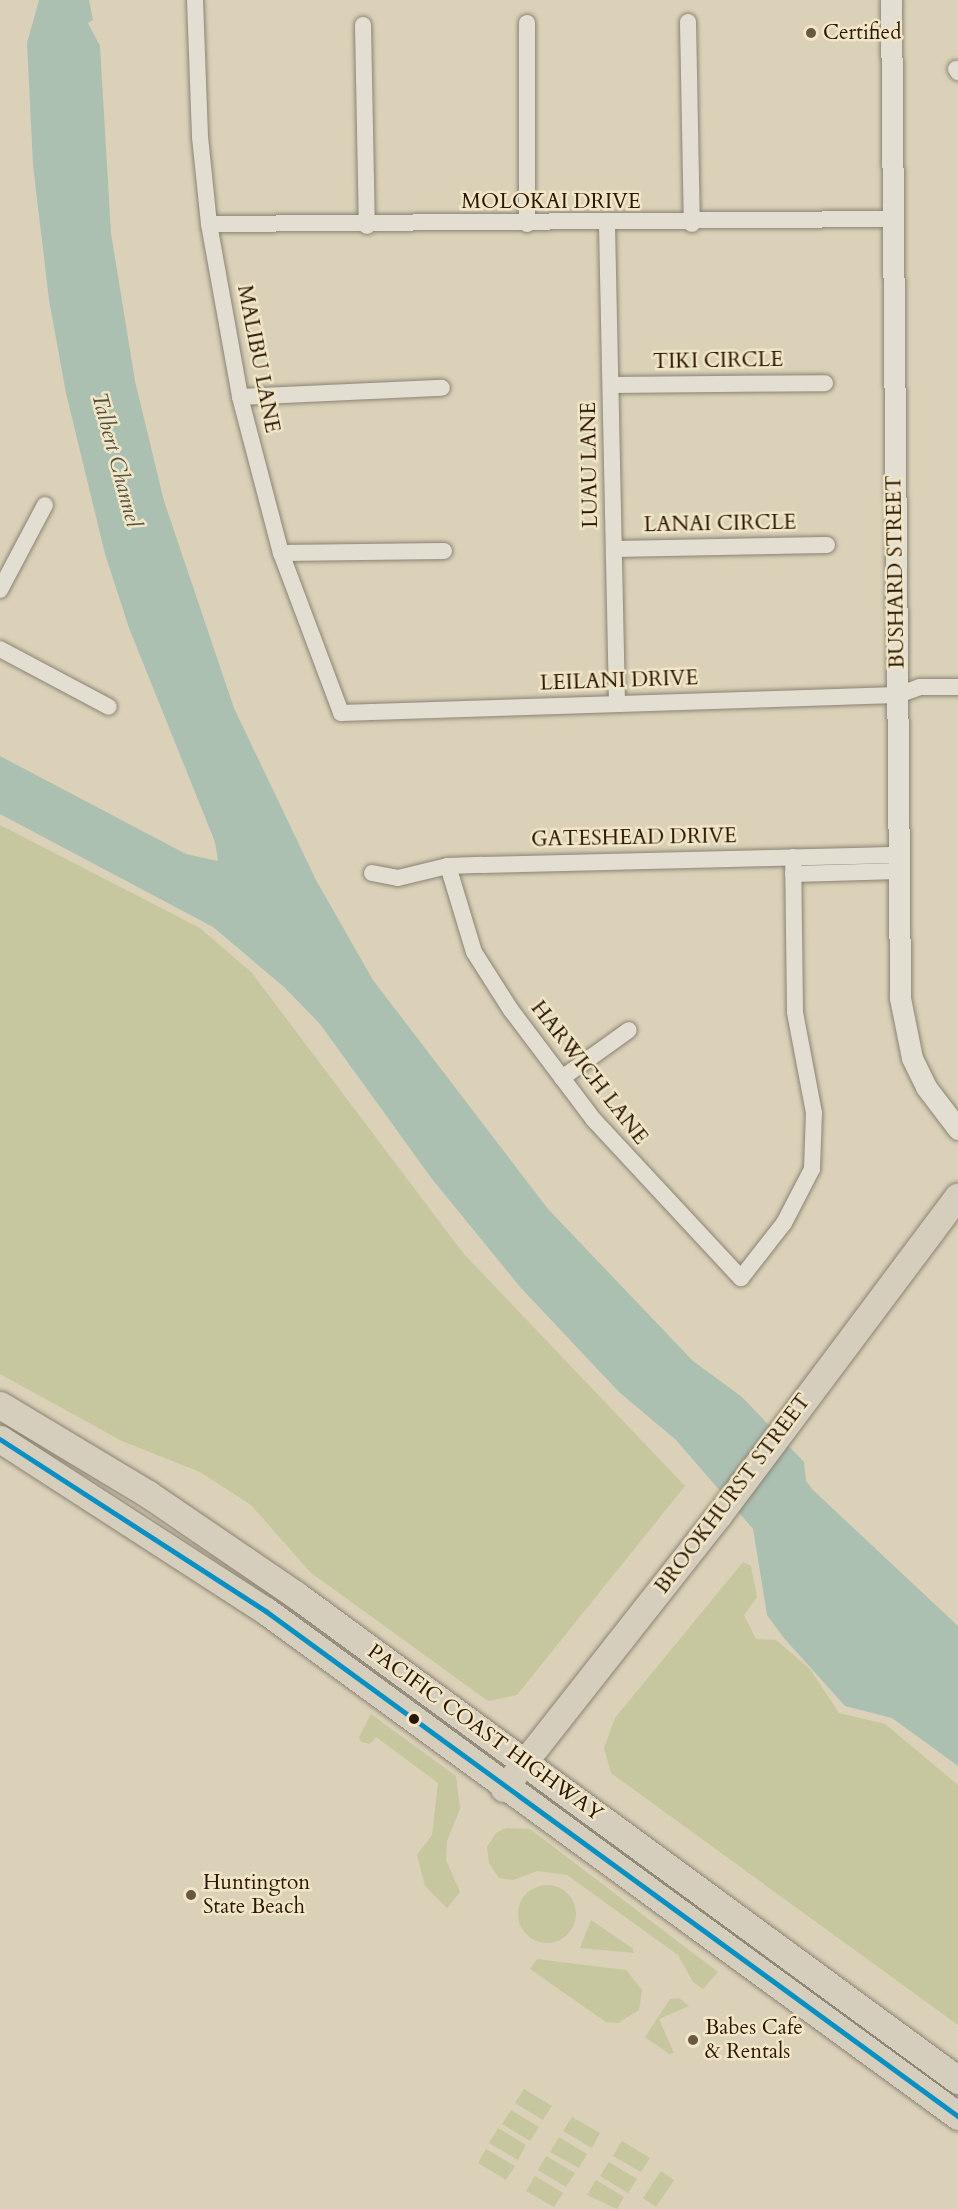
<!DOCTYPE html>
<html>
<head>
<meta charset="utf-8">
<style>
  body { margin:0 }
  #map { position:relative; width:958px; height:2209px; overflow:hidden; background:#dad1b8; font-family:Cardo,serif }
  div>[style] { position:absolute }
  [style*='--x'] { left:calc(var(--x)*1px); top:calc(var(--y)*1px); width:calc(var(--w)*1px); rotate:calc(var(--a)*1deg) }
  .green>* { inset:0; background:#c6c79e }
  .round { border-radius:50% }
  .water>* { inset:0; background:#acc0b2 }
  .roads { filter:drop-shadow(0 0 2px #8b8373) drop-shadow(0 0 2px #8b8373) }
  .minor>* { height:16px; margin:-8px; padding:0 8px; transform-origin:8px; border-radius:8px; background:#e2ded1 }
  .tertiary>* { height:21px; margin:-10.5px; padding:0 10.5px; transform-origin:10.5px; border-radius:10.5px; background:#e2ded1 }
  .primary>* { height:26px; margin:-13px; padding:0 13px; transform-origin:13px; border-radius:13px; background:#d6cebc }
  .trunk>* { height:27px; margin:-13.5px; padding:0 13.5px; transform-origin:13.5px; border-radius:13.5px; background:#d6cebc }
  .bus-1>* { height:4.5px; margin:-2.25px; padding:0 2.25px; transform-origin:2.25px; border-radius:2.25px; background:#0890c2 }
  .dots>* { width:16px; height:16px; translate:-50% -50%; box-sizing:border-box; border:3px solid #f1e6c7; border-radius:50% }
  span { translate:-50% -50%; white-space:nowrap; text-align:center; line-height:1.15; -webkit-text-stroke:5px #f1e6c7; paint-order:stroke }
  .poi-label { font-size:21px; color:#2a1602 }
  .left { translate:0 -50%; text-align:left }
  .street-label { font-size:21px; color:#2a1602 }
  .water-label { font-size:22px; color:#514f3f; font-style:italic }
</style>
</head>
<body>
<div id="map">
  <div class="green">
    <div style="clip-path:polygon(0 825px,200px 928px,252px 973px,463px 1253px,685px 1486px,517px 1695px,488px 1701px,310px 1572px,251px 1505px,200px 1472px,122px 1441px,0 1374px)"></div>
    <div style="clip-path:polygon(743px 1562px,751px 1566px,757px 1597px,744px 1615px,756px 1639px,776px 1640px,810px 1669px,839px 1713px,885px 1724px,958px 1785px,958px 2025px,611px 1773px,604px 1748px,615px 1718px)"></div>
    <div style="clip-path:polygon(371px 1714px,456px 1776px,460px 1809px,447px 1841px,446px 1860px,460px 1892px,447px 1908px,425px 1886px,417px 1855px,432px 1835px,438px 1783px,376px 1737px,370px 1744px,361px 1742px,359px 1737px)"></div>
    <div style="clip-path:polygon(506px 1828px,530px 1829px,718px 1972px,703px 1989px,693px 1982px,678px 1955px,567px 1875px,537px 1871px,513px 1880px,499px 1878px,489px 1863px,487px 1847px,496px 1833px)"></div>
    <div class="round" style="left:518px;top:1885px;width:58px;height:58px"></div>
    <div style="clip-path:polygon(591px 1920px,632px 1948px,634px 1953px,580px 1948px)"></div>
    <div style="clip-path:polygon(537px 1959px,626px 1970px,642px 1990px,639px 2010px,618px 2023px,606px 2022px,530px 1969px)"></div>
    <div style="clip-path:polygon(679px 1998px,689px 2006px,659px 2019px,674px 2053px,669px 2054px,645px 2037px,670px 1999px)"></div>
    <div style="clip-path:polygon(524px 2089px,552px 2106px,543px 2120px,515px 2103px)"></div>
    <div style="clip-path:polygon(511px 2110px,539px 2127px,530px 2141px,502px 2124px)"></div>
    <div style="clip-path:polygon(572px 2117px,600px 2133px,592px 2148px,563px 2131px)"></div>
    <div style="clip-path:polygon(498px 2128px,526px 2145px,518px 2160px,489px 2143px)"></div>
    <div style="clip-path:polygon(559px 2137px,587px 2154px,579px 2168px,550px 2152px)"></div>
    <div style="clip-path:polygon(622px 2141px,650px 2158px,641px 2172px,613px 2156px)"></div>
    <div style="clip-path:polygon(486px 2149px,515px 2166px,506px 2180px,478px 2163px)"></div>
    <div style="clip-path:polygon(546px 2156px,575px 2173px,566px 2187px,538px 2170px)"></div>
    <div style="clip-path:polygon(609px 2162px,637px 2179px,628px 2193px,600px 2176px)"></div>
    <div style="clip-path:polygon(661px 2171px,674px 2180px,656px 2207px,643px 2198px)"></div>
    <div style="clip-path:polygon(535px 2176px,563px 2193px,554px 2207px,526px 2191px)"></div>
    <div style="clip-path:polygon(596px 2180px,624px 2197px,617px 2209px,587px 2195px)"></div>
  </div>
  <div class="water">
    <div style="clip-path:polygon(39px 0,89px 0,93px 20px,88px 23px,100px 46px,111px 233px,135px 381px,164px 501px,234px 708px,316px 880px,373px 980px,548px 1209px,693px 1361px,742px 1397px,804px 1462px,806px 1481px,813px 1490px,958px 1626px,958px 1766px,892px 1718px,845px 1706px,783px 1637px,767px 1615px,753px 1529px,676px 1440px,619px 1392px,521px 1288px,432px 1179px,320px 1024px,284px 987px,213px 927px,0 814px,0 756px,186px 854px,218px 861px,215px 842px,129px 628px,105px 554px,66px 393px,49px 300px,33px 165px,27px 43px)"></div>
  </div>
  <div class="roads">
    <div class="minor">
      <div style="--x:195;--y:0;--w:137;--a:87.9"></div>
      <div style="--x:200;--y:137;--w:87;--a:84.1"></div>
      <div style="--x:209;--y:224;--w:176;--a:79.8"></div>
      <div style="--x:240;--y:397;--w:161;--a:75.3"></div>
      <div style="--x:281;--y:553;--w:171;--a:69.4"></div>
      <div style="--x:341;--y:713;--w:557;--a:-1.85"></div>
      <div style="--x:898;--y:695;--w:23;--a:-20"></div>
      <div style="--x:920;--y:687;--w:38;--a:0"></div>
      <div style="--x:688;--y:22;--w:202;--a:88.9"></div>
      <div style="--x:527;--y:23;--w:201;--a:90"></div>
      <div style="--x:363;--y:25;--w:201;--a:88.9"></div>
      <div style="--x:956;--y:69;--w:4;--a:56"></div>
      <div style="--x:209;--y:224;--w:684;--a:-0.42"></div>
      <div style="--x:607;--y:225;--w:479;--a:88.8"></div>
      <div style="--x:611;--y:385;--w:214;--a:-0.5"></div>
      <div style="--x:240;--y:397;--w:202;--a:-2.6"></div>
      <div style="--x:615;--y:549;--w:212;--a:-1.1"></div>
      <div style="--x:281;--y:553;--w:163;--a:-0.7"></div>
      <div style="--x:0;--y:590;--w:96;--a:-62.1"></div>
      <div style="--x:0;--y:649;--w:123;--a:28"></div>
      <div style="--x:448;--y:866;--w:90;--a:73.2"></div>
      <div style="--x:474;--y:952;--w:69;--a:57.5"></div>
      <div style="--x:511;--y:1010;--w:138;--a:53"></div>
      <div style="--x:594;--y:1120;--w:216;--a:47.1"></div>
      <div style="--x:741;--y:1278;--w:70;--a:-52"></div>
      <div style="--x:784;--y:1223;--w:61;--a:-62.6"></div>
      <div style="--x:812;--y:1169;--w:56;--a:-88"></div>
      <div style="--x:814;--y:1113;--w:103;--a:-100.7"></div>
      <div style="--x:795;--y:1012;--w:155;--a:-90.7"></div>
      <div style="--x:372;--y:873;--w:26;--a:11"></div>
      <div style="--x:398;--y:878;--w:51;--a:-13.5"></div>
      <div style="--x:448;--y:866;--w:34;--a:-2"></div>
      <div style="--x:482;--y:865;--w:417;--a:-1.4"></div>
      <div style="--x:793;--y:874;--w:106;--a:-1.6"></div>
      <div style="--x:562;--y:1078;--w:82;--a:-35.6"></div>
    </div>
    <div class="tertiary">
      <div style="--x:891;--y:0;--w:998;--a:89.48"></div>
      <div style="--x:900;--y:998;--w:61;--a:78.7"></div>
      <div style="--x:912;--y:1058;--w:32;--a:64"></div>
      <div style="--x:926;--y:1087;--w:53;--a:52.7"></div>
    </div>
    <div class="primary">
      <div style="--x:504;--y:1789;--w:347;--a:-51.8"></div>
      <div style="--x:719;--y:1516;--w:399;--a:-53.2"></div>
    </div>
    <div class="trunk">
      <div style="--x:0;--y:1405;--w:173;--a:31"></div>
      <div style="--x:148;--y:1494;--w:179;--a:34.3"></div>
      <div style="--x:296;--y:1595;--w:821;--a:36.23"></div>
      <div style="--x:0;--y:1439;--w:317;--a:32.9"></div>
      <div style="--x:266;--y:1611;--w:857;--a:36.12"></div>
    </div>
  </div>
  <div class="bus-1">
    <div style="--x:0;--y:1439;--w:317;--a:32.9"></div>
    <div style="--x:266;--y:1611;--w:857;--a:36.12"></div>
  </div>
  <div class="dots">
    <div style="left:811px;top:33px;background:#685742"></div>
    <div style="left:414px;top:1719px;background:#2a1602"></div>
    <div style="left:191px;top:1895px;background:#685742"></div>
    <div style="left:693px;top:2040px;background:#685742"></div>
  </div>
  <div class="poi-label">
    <span class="left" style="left:823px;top:33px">Certified</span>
    <span class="left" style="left:203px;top:1895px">Huntington<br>State Beach</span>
    <span class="left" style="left:705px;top:2040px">Babes Cafe<br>&amp; Rentals</span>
  </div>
  <div class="street-label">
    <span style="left:551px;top:202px">MOLOKAI DRIVE</span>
    <span style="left:258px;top:359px;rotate:79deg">MALIBU LANE</span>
    <span style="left:718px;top:361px;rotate:-1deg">TIKI CIRCLE</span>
    <span style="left:590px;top:465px;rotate:-91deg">LUAU LANE</span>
    <span style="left:720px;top:524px;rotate:-1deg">LANAI CIRCLE</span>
    <span style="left:896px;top:572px;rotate:-91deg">BUSHARD STREET</span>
    <span style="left:619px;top:681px;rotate:-2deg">LEILANI DRIVE</span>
    <span style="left:634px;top:838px;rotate:-1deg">GATESHEAD DRIVE</span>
    <span style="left:589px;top:1073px;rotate:52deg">HARWICH LANE</span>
    <span style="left:733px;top:1494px;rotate:-53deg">BROOKHURST STREET</span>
    <span style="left:485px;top:1733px;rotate:36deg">PACIFIC COAST HIGHWAY</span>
  </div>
  <div class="water-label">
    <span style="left:116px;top:460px;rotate:75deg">Talbert Channel</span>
  </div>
</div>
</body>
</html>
